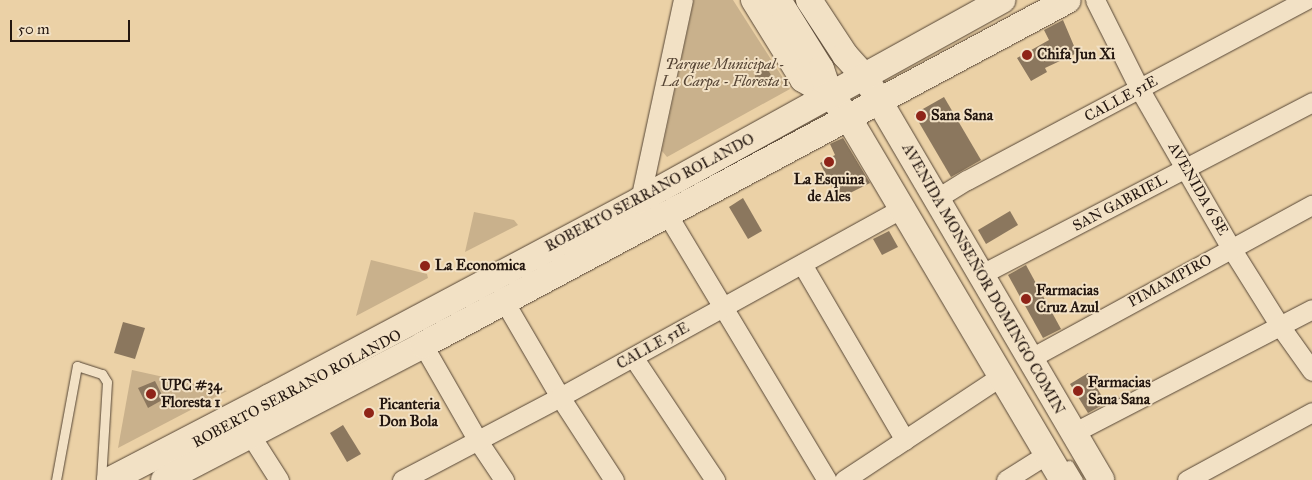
<!DOCTYPE html>
<html>
<head>
<meta charset="utf-8">
<style>
  body { margin:0 }
  #map { position:relative; width:1312px; height:480px; overflow:hidden; background:#ebd1a6; font-family:"IM FELL Great Primer",serif }
  div>[style] { position:absolute }
  [style*='--x'] { left:calc(var(--x)*1px); top:calc(var(--y)*1px); width:calc(var(--w)*1px); rotate:calc(var(--a)*1deg) }
  .green>* { inset:0; background:#c9b18c }
  .building>* { inset:0; background:#8b775e }
  .round { border-radius:50% }
  .roads { filter:drop-shadow(0 0 1px #554535) drop-shadow(0 0 1px #554535) }
  .lane>* { height:9px; margin:-4.5px; padding:0 4.5px; transform-origin:4.5px; border-radius:4.5px; background:#f2e1c5 }
  .street>* { height:19px; margin:-9.5px; padding:0 9.5px; transform-origin:9.5px; border-radius:9.5px; background:#f2e1c5 }
  .secondary>* { height:26px; margin:-13px; padding:0 13px; transform-origin:13px; border-radius:13px; background:#f2e1c5 }
  .dots>* { width:14px; height:14px; translate:-50% -50%; box-sizing:border-box; border:2px solid #f2e1c5; border-radius:50% }
  span { translate:-50% -50%; white-space:nowrap; text-align:center; line-height:1.15; -webkit-text-stroke:4px #f2e1c5; paint-order:stroke }
  .poi-label { font-size:15px; color:#23160f; font-weight:700 }
  .left { translate:0 -50%; text-align:left }
  .park-label { font-size:15px; color:#554434; font-style:italic }
  .street-label { font-size:15px; color:#23160f }
  .scale { position:absolute; left:10px; top:20px; width:120px; height:22px; box-sizing:border-box; border:2px solid #23160f; border-top:0; padding-left:6px; font-size:15px; line-height:18px; white-space:nowrap; color:#23160f; -webkit-text-stroke:4px #f2e1c5; paint-order:stroke }
</style>
</head>
<body>
<div id="map">
  <div class="green">
    <div style="clip-path:polygon(694px 0,733px 0,790px 89px,667px 157px,662px 151px)"></div>
    <div style="clip-path:polygon(474px 212px,514px 220px,518px 225px,465px 252px)"></div>
    <div style="clip-path:polygon(371px 260px,427px 274px,428px 278px,356px 316px)"></div>
    <div style="clip-path:polygon(132px 370px,227px 391px,118px 448px)"></div>
  </div>
  <div class="building">
    <div style="clip-path:polygon(1063px 20px,1077px 53px,1045px 68px,1047px 72px,1031px 81px,1017px 58px,1049px 40px,1044px 30px)"></div>
    <div class="round" style="left:755px;top:69px;width:16px;height:16px"></div>
    <div style="clip-path:polygon(944px 97px,981px 160px,951px 177px,914px 114px)"></div>
    <div style="clip-path:polygon(843px 138px,870px 183px,838px 199px,820px 163px,835px 155px,830px 144px)"></div>
    <div style="clip-path:polygon(743px 198px,762px 231px,748px 239px,729px 207px)"></div>
    <div style="clip-path:polygon(1010px 211px,1018px 225px,986px 244px,978px 230px)"></div>
    <div style="clip-path:polygon(889px 231px,898px 247px,882px 255px,873px 239px)"></div>
    <div style="clip-path:polygon(1026px 265px,1061px 329px,1043px 338px,1008px 275px)"></div>
    <div style="clip-path:polygon(123px 322px,145px 328px,135px 359px,114px 353px)"></div>
    <div style="clip-path:polygon(1088px 373px,1106px 403px,1088px 413px,1070px 384px)"></div>
    <div style="clip-path:polygon(155px 381px,164px 399px,148px 408px,138px 388px)"></div>
    <div style="clip-path:polygon(343px 425px,361px 454px,347px 462px,330px 433px)"></div>
  </div>
  <div class="roads">
    <div class="lane">
      <div style="--x:1069;--y:465;--w:17;--a:59"></div>
      <div style="--x:56;--y:480;--w:116;--a:-79.6"></div>
      <div style="--x:77;--y:366;--w:26;--a:18"></div>
      <div style="--x:102;--y:374;--w:9;--a:58"></div>
      <div style="--x:107;--y:382;--w:98;--a:93.5"></div>
    </div>
    <div class="street">
      <div style="--x:1095;--y:0;--w:101;--a:63.4"></div>
      <div style="--x:1140;--y:90;--w:182;--a:60.1"></div>
      <div style="--x:1231;--y:248;--w:92;--a:57.9"></div>
      <div style="--x:1280;--y:326;--w:55;--a:54.6"></div>
      <div style="--x:936;--y:199;--w:36;--a:-32"></div>
      <div style="--x:967;--y:180;--w:384;--a:-28"></div>
      <div style="--x:640;--y:200;--w:205;--a:-77.9"></div>
      <div style="--x:667;--y:214;--w:310;--a:59"></div>
      <div style="--x:802;--y:264;--w:204;--a:59.7"></div>
      <div style="--x:980;--y:275;--w:374;--a:-27.5"></div>
      <div style="--x:504;--y:301;--w:111;--a:59.7"></div>
      <div style="--x:560;--y:397;--w:99;--a:57"></div>
      <div style="--x:423;--y:345;--w:111;--a:60.2"></div>
      <div style="--x:478;--y:441;--w:47;--a:56.3"></div>
      <div style="--x:633;--y:357;--w:148;--a:56.3"></div>
      <div style="--x:1029;--y:359;--w:322;--a:-28.6"></div>
      <div style="--x:1073;--y:433;--w:269;--a:-27.4"></div>
      <div style="--x:251;--y:436;--w:52;--a:57.5"></div>
      <div style="--x:402;--y:480;--w:178;--a:-27.7"></div>
      <div style="--x:560;--y:397;--w:391;--a:-28.9"></div>
      <div style="--x:844;--y:480;--w:188;--a:-33.5"></div>
      <div style="--x:1006;--y:480;--w:49;--a:-32.4"></div>
      <div style="--x:1187;--y:480;--w:142;--a:-28.5"></div>
    </div>
    <div class="secondary">
      <div style="--x:754;--y:0;--w:93;--a:58.2"></div>
      <div style="--x:803;--y:79;--w:31;--a:31"></div>
      <div style="--x:830;--y:95;--w:28;--a:51"></div>
      <div style="--x:848;--y:117;--w:422;--a:59.4"></div>
      <div style="--x:778;--y:0;--w:81;--a:58.1"></div>
      <div style="--x:821;--y:69;--w:28;--a:71"></div>
      <div style="--x:809;--y:0;--w:66;--a:56.8"></div>
      <div style="--x:845;--y:55;--w:30;--a:48"></div>
      <div style="--x:865;--y:77;--w:467;--a:59.6"></div>
      <div style="--x:110;--y:480;--w:180;--a:-27.4"></div>
      <div style="--x:270;--y:397;--w:419;--a:-28"></div>
      <div style="--x:640;--y:200;--w:414;--a:-28.9"></div>
      <div style="--x:164;--y:480;--w:292;--a:-27.5"></div>
      <div style="--x:423;--y:345;--w:731;--a:-28.14"></div>
    </div>
  </div>
  <div class="dots">
    <div style="left:1027px;top:55px;background:#8f2418"></div>
    <div style="left:921px;top:116px;background:#8f2418"></div>
    <div style="left:829px;top:162px;background:#8f2418"></div>
    <div style="left:425px;top:266px;background:#8f2418"></div>
    <div style="left:1026px;top:299px;background:#8f2418"></div>
    <div style="left:1078px;top:391px;background:#8f2418"></div>
    <div style="left:151px;top:394px;background:#8f2418"></div>
    <div style="left:369px;top:413px;background:#8f2418"></div>
  </div>
  <div class="poi-label">
    <span class="left" style="left:1037px;top:55px">Chifa Jun Xi</span>
    <span class="left" style="left:931px;top:116px">Sana Sana</span>
    <span style="left:829px;top:188px">La Esquina<br>de Ales</span>
    <span class="left" style="left:435px;top:266px">La Economica</span>
    <span class="left" style="left:1036px;top:299px">Farmacias<br>Cruz Azul</span>
    <span class="left" style="left:1088px;top:391px">Farmacias<br>Sana Sana</span>
    <span class="left" style="left:161px;top:394px">UPC #34<br>Floresta 1</span>
    <span class="left" style="left:379px;top:413px">Picanteria<br>Don Bola</span>
  </div>
  <div class="park-label">
    <span style="left:725px;top:73px">Parque Municipal -<br>La Carpa - Floresta 1</span>
  </div>
  <div class="street-label">
    <span style="left:1121px;top:99px;rotate:-28deg">CALLE 51E</span>
    <span style="left:1198px;top:189px;rotate:60deg">AVENIDA 6 SE</span>
    <span style="left:650px;top:193px;rotate:-28deg">ROBERTO SERRANO ROLANDO</span>
    <span style="left:1120px;top:203px;rotate:-28deg">SAN GABRIEL</span>
    <span style="left:983px;top:279px;rotate:60deg">AVENIDA MONSEÑOR DOMINGO COMIN</span>
    <span style="left:1170px;top:281px;rotate:-29deg">PIMAMPIRO</span>
    <span style="left:653px;top:346px;rotate:-29deg">CALLE 51E</span>
    <span style="left:297px;top:389px;rotate:-28deg">ROBERTO SERRANO ROLANDO</span>
  </div>
  <div class="scale">50 m</div>
</div>
</body>
</html>
